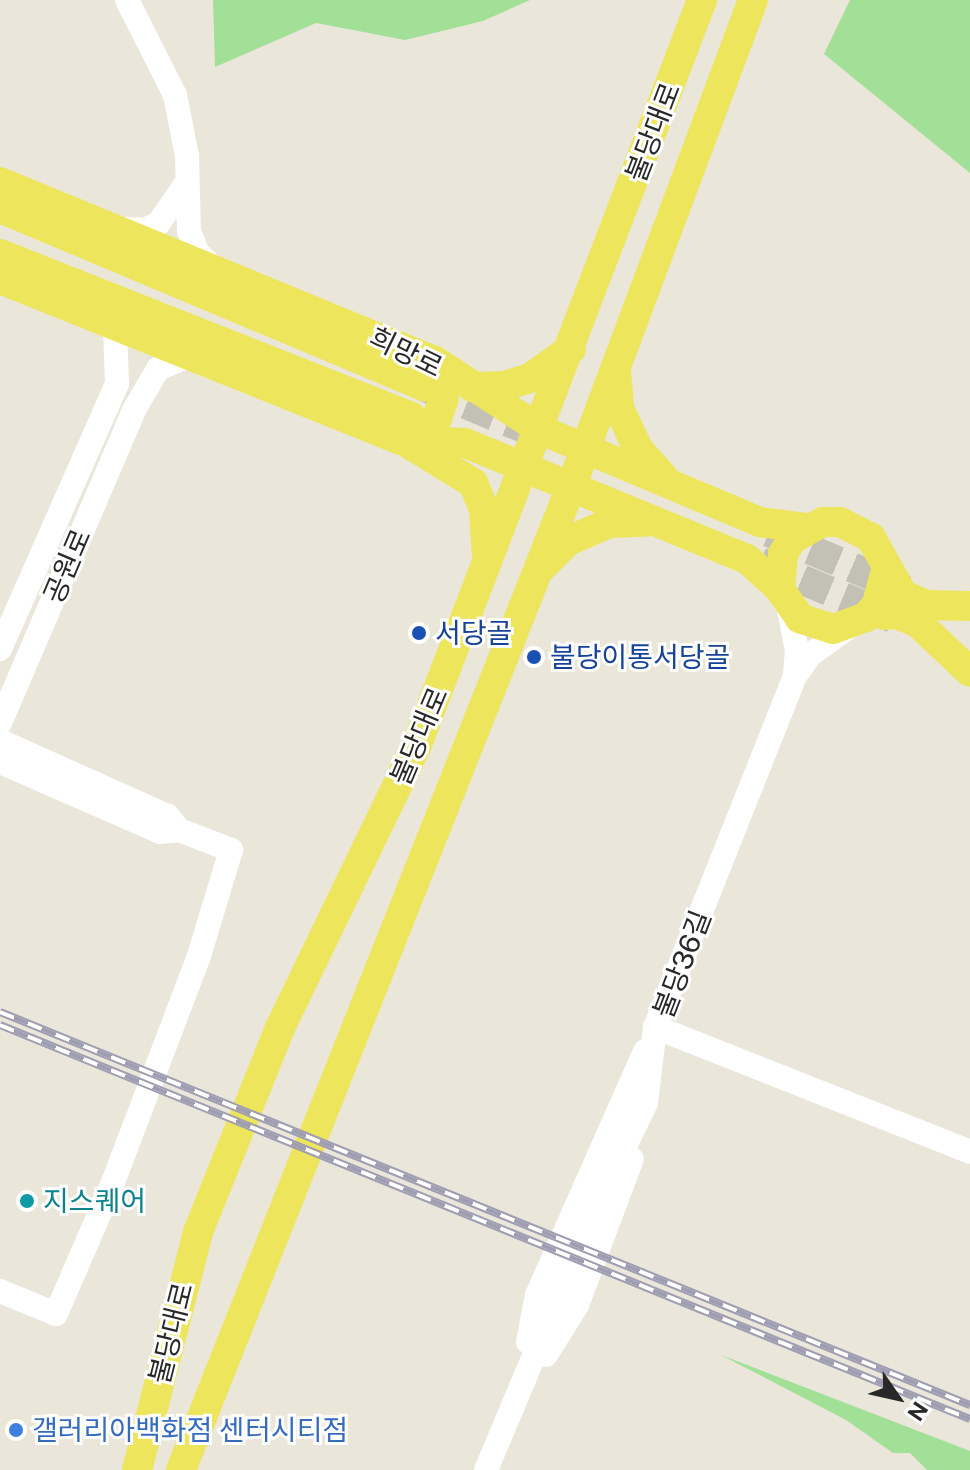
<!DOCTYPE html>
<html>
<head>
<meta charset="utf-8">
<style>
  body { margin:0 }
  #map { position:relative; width:970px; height:1470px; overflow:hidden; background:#eae6da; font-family:"Public Sans","Noto Sans KR",sans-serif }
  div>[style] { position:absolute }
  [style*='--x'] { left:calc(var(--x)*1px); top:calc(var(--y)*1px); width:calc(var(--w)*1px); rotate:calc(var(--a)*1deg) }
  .green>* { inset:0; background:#a2e097 }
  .major-tunnel>* { height:30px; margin-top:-15px; transform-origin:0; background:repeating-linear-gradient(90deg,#c3c0b6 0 30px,transparent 0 45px) }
  .minor>* { height:24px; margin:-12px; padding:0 12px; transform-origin:12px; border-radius:12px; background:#fff }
  .major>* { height:30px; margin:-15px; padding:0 15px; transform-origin:15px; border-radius:15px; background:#ede65c }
  .rail>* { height:8px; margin-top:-4px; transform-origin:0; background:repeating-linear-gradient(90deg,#fff 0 15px,#9e9db2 0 30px); box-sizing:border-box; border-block:2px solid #9e9db2 }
  .dots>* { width:22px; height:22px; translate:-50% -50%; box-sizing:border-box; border:4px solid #fff; border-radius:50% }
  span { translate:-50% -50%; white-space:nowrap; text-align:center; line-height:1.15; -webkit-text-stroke:6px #fff; paint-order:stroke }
  .street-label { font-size:28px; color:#282828 }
  .transit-label { font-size:28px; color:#164399 }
  .left { translate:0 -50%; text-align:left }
  .culture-label { font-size:28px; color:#0d838f }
  .shop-label { font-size:28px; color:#366cbe }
  .north { position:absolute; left:858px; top:1358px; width:80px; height:80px; -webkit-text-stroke:6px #fff; paint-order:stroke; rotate:124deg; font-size:22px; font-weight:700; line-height:32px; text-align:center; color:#282828 }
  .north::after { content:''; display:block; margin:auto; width:28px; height:36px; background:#282828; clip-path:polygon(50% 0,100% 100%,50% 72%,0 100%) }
</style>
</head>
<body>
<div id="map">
  <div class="green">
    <div style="clip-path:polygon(213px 0,530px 0,483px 21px,405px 40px,316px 23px,215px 67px)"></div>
    <div style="clip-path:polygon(850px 0,970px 0,970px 173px,824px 54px)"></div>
    <div style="clip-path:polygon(721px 1355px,970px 1451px,970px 1470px,927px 1470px,910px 1453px,893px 1453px,846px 1420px)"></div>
  </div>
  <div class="major-tunnel">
    <div style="--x:425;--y:387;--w:109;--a:22.6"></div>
    <div style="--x:769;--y:532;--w:148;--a:23.1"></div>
    <div style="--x:760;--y:562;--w:144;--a:22.8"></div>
  </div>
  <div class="minor">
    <div style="--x:127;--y:0;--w:106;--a:63.2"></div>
    <div style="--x:175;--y:95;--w:62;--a:78.9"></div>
    <div style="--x:187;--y:156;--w:75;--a:88.5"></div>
    <div style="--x:189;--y:231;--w:22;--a:69"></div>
    <div style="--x:197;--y:252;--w:28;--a:44"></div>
    <div style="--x:121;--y:229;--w:23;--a:2"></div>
    <div style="--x:144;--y:230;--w:15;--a:-23"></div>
    <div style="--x:158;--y:224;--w:51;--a:-55.4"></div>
    <div style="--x:788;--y:605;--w:47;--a:78.9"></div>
    <div style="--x:797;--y:651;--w:25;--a:95"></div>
    <div style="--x:795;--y:676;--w:26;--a:-54"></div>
    <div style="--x:810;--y:655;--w:49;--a:-35.9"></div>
    <div style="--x:0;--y:649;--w:290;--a:-66.2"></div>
    <div style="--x:117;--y:384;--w:57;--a:-92"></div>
    <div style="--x:795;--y:676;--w:378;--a:111.7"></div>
    <div style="--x:655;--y:1027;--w:339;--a:21.6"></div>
    <div style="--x:0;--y:723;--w:340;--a:-66.8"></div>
    <div style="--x:134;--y:410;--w:48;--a:-59.7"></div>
    <div style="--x:158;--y:369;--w:34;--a:-23"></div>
    <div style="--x:0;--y:741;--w:184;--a:24.1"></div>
    <div style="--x:168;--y:816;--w:18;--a:52"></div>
    <div style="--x:0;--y:762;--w:175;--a:23.6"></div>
    <div style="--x:160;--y:832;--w:19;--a:-6"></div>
    <div style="--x:179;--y:830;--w:56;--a:21"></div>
    <div style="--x:231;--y:850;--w:111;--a:106.8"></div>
    <div style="--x:199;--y:956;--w:240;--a:110.8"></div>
    <div style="--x:114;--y:1180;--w:146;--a:113.4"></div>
    <div style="--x:56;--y:1314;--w:61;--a:-157.7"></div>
    <div style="--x:528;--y:1342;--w:48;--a:-79.2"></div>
    <div style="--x:537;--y:1295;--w:267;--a:-66.1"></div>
    <div style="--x:546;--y:1355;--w:59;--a:-58.2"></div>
    <div style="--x:577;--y:1305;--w:156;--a:-69.4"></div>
    <div style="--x:486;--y:1470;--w:297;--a:-67.2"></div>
    <div style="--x:601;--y:1196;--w:103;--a:-64.2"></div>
    <div style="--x:646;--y:1103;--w:77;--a:-83.2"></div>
  </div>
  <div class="major">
    <div style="--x:0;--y:182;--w:470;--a:22.4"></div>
    <div style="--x:435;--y:361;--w:126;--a:33.1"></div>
    <div style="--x:541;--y:430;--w:238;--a:22.8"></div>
    <div style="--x:760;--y:522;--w:46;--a:7.4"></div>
    <div style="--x:0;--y:208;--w:461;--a:22.8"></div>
    <div style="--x:0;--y:254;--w:442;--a:21.6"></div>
    <div style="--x:0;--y:279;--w:432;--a:21.9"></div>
    <div style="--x:401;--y:440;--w:64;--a:2.7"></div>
    <div style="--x:465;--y:443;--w:305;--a:22.4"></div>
    <div style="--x:747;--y:559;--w:45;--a:42.3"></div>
    <div style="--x:616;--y:372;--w:36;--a:85"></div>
    <div style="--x:619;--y:408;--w:45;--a:65.1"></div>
    <div style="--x:638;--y:449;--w:39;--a:48"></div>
    <div style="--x:472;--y:387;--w:32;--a:-2"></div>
    <div style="--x:504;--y:386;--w:27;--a:-17"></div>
    <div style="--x:530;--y:378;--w:50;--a:-35.3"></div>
    <div style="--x:416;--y:439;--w:30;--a:-45"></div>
    <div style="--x:437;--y:418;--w:21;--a:-71"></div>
    <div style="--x:444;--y:398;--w:38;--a:-104"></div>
    <div style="--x:406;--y:442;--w:79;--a:31.5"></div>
    <div style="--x:473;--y:483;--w:28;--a:67"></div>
    <div style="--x:484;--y:509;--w:49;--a:86.5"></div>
    <div style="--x:543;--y:566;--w:35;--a:-45"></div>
    <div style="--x:568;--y:541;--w:45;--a:-23.7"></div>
    <div style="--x:609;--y:523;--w:36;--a:-2"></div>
    <div style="--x:886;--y:570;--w:35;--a:105"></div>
    <div style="--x:877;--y:604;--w:17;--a:130"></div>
    <div style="--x:866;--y:617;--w:35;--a:160"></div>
    <div style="--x:833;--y:629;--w:35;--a:-162"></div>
    <div style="--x:800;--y:618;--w:35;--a:-125"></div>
    <div style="--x:780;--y:589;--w:35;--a:-85"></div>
    <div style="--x:783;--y:554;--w:17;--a:-59"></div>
    <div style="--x:792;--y:539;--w:35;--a:-29"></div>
    <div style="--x:823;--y:522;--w:17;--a:0"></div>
    <div style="--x:840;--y:522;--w:35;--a:27"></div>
    <div style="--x:871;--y:538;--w:65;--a:60.7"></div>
    <div style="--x:903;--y:595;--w:26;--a:23"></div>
    <div style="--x:927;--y:605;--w:43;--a:1.3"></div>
    <div style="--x:884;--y:615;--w:13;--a:-4"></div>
    <div style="--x:897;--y:614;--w:23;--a:23"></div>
    <div style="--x:918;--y:623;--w:71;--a:43.3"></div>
    <div style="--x:137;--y:1470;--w:246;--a:-75.6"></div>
    <div style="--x:198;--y:1232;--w:218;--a:-68.1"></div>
    <div style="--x:279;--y:1030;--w:314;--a:-64.2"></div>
    <div style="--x:416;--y:747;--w:800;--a:-69.05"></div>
    <div style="--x:181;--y:1470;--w:1058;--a:-68.36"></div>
    <div style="--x:571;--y:487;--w:520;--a:-69.51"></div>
  </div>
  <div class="rail">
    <div style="--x:0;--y:1012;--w:1047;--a:22.06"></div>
    <div style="--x:0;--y:1025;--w:1047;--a:22.11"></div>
  </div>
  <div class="dots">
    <div style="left:419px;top:633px;background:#1a4fb4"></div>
    <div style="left:534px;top:657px;background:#1a4fb4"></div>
    <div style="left:27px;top:1201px;background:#0f9aa8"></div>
    <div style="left:16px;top:1430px;background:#3f7fe0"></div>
  </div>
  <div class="street-label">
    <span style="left:653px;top:132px;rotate:-69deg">불당대로</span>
    <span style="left:406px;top:352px;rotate:26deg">희망로</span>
    <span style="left:67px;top:566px;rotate:-67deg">공원로</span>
    <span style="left:419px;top:736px;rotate:-67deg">불당대로</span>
    <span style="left:682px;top:964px;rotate:-69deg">불당36길</span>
    <span style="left:171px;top:1333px;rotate:-76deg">불당대로</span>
  </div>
  <div class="transit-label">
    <span class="left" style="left:435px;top:633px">서당골</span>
    <span class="left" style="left:550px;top:657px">불당이통서당골</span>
  </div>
  <div class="culture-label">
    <span class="left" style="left:43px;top:1201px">지스퀘어</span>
  </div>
  <div class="shop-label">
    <span class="left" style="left:32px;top:1430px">갤러리아백화점 센터시티점</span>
  </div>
  <div class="north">N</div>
</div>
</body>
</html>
